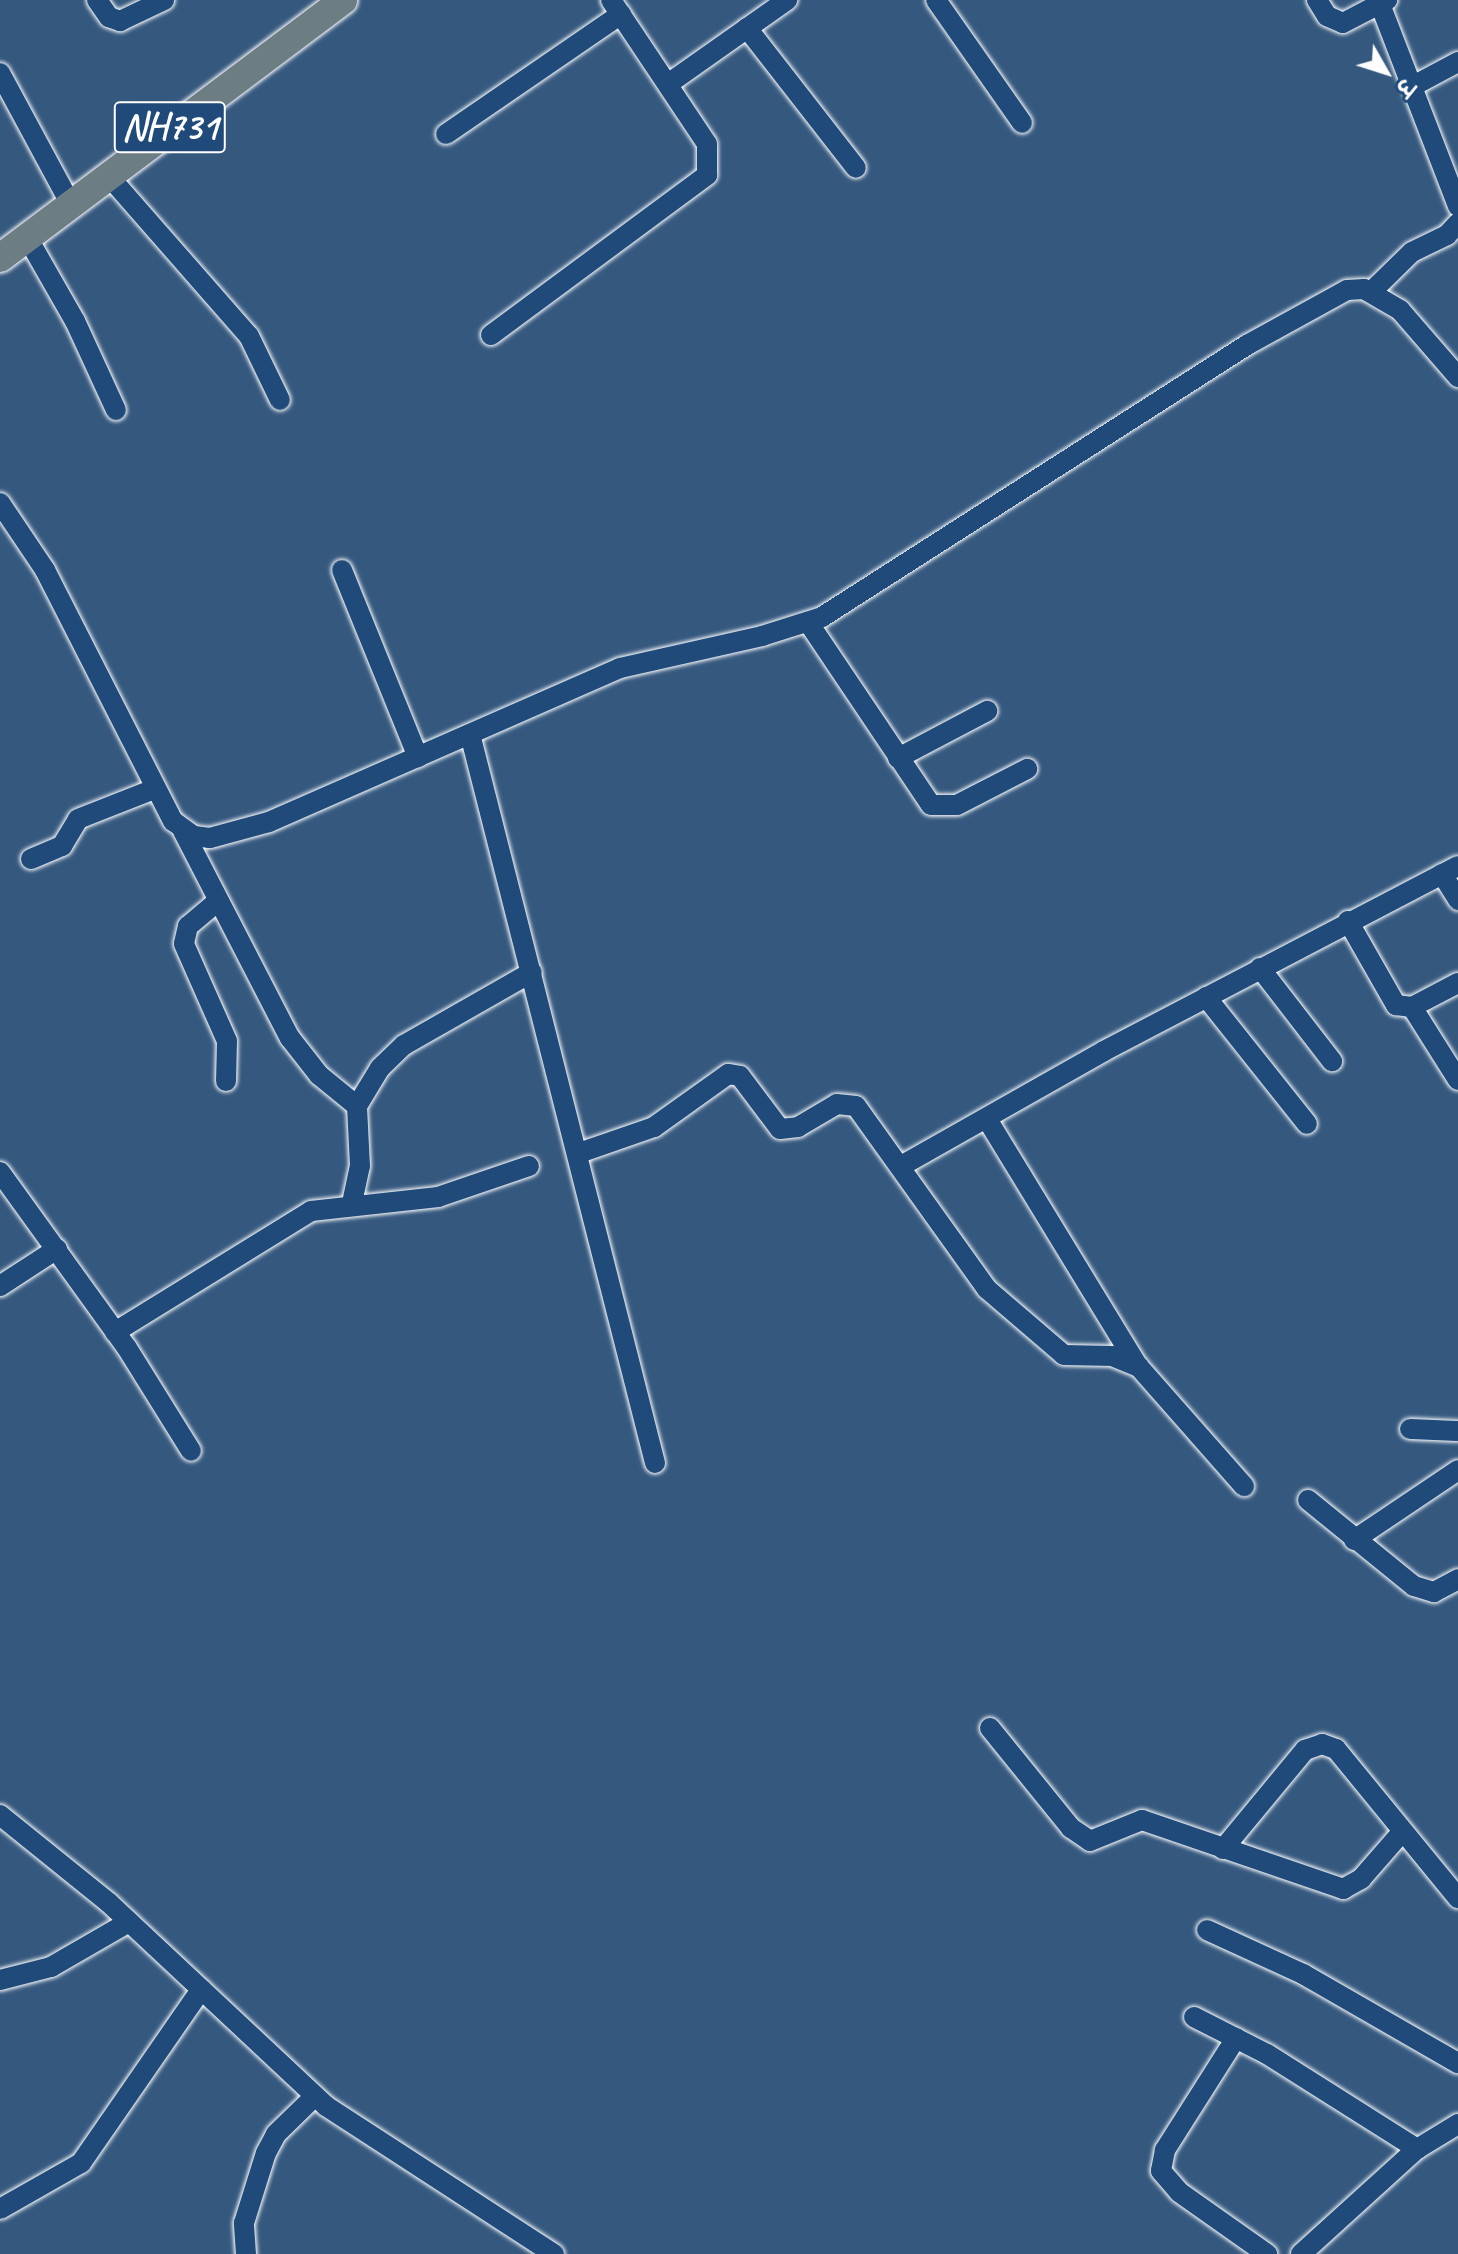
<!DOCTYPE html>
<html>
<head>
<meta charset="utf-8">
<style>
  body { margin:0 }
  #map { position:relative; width:1458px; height:2254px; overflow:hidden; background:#35587e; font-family:Caveat,"Playpen Sans Deva",sans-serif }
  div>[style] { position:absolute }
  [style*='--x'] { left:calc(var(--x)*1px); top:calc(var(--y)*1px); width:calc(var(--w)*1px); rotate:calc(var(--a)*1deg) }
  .roads { filter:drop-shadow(0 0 2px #fff) drop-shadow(0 0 2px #fff) }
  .minor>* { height:20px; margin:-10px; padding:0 10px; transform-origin:10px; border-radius:10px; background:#1f4a7a }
  .highway>* { height:28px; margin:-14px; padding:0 14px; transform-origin:14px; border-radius:14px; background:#6d7d84 }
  span { translate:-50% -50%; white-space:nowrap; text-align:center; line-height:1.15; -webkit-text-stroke:6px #1f4a7a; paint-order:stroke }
  .shield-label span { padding:2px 6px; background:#1f4a7a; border:2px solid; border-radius:6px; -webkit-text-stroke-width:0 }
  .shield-label { font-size:38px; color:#fff; font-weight:700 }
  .north { position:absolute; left:1346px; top:32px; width:80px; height:80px; -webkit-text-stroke:6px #1f4a7a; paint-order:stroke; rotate:129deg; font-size:22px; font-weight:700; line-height:32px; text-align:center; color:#fff }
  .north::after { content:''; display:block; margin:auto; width:28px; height:36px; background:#fff; clip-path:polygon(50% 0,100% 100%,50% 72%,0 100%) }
</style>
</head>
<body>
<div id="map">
  <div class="roads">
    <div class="minor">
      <div style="--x:97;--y:0;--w:21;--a:55"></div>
      <div style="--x:109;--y:17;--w:12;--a:20"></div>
      <div style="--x:120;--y:21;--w:49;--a:-25.5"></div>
      <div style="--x:936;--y:0;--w:150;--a:55"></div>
      <div style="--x:1317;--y:0;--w:19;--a:58"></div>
      <div style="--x:1327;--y:16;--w:17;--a:24"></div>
      <div style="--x:1343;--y:23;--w:50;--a:-27.6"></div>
      <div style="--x:1380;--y:4;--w:217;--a:68.9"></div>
      <div style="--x:747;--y:28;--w:177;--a:52.1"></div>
      <div style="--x:0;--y:73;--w:148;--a:61.7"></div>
      <div style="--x:668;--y:84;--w:146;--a:-35.2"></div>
      <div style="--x:1413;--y:86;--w:51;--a:-28.1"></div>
      <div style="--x:446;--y:134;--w:212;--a:-34.4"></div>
      <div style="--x:107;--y:174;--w:215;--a:48.8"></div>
      <div style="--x:249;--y:336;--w:71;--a:64.2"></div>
      <div style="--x:27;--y:237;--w:97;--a:60.3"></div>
      <div style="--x:75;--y:321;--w:98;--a:65.3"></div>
      <div style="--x:1371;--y:292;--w:57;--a:-44.3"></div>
      <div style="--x:1412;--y:252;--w:39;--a:-26"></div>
      <div style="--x:1447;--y:235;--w:16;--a:-47"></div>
      <div style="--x:491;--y:335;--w:269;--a:-36.5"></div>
      <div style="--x:707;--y:175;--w:31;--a:-90"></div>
      <div style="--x:707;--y:144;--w:173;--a:-123.7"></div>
      <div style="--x:0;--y:503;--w:81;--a:56.1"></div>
      <div style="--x:45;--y:570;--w:282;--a:63"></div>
      <div style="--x:173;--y:821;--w:26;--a:36"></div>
      <div style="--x:194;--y:836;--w:16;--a:7"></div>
      <div style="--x:210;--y:838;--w:61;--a:-15.2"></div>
      <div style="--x:269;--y:822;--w:383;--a:-23.7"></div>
      <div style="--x:620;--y:668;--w:146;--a:-12.7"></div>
      <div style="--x:762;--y:636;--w:63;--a:-17.6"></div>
      <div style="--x:822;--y:617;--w:505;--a:-32.62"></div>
      <div style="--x:1247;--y:345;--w:114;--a:-28.8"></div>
      <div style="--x:1347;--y:290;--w:17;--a:-3"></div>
      <div style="--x:1364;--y:289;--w:42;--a:30.3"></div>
      <div style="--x:1400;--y:310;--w:89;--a:49.1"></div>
      <div style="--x:342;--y:570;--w:202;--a:67.9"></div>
      <div style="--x:808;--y:622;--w:220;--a:56.1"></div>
      <div style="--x:931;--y:805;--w:26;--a:0"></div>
      <div style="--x:957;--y:805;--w:79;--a:-27.2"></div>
      <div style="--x:470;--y:734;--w:752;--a:75.76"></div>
      <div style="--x:898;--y:758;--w:101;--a:-27.8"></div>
      <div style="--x:183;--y:831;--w:233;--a:62.7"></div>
      <div style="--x:290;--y:1038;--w:47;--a:51.9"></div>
      <div style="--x:319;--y:1075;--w:49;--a:39.2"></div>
      <div style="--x:31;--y:859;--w:34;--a:-23"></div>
      <div style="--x:62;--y:846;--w:31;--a:-59"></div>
      <div style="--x:78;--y:819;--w:82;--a:-21.5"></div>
      <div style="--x:1442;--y:874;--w:31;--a:58"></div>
      <div style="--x:218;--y:901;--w:39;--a:140"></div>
      <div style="--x:188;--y:926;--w:18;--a:103"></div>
      <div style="--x:184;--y:944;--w:106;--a:66.1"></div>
      <div style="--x:227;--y:1041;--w:40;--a:91.4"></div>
      <div style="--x:1348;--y:921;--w:97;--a:60.3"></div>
      <div style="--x:1396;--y:1005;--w:16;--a:7"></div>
      <div style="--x:1412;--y:1007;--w:52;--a:-27.6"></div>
      <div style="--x:1260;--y:968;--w:118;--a:52.3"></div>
      <div style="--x:1206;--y:997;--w:162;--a:51.5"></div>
      <div style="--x:1412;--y:1007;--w:86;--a:57.8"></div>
      <div style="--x:987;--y:1119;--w:288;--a:58.6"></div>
      <div style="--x:579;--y:1153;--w:79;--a:-19.1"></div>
      <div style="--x:654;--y:1127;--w:91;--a:-35.6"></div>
      <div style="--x:728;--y:1074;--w:12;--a:9"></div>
      <div style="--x:740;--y:1076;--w:66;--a:53"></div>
      <div style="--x:780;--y:1129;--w:18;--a:-6"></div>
      <div style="--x:798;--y:1127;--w:45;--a:-30.5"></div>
      <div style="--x:837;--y:1104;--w:19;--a:6"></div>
      <div style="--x:856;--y:1106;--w:225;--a:54.4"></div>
      <div style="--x:987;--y:1289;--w:101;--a:40.6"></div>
      <div style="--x:1064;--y:1355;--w:48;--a:1.2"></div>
      <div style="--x:1112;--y:1356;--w:29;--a:22"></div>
      <div style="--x:1139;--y:1367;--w:159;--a:48.6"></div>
      <div style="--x:901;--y:1166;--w:233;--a:-29.5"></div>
      <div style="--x:1104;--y:1051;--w:399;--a:-27.6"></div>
      <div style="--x:0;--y:1172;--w:217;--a:54.2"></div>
      <div style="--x:127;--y:1348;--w:121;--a:58.1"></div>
      <div style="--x:352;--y:1203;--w:38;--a:-78"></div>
      <div style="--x:360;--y:1166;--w:60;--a:-92.9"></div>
      <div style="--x:357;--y:1106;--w:44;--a:-58.8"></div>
      <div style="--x:380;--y:1068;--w:33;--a:-44"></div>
      <div style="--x:404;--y:1045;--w:147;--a:-29.7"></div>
      <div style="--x:0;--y:1286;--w:68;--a:-33"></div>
      <div style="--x:115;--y:1332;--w:230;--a:-31.7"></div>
      <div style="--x:311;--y:1211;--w:128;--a:-6.3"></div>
      <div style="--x:438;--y:1197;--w:96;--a:-18.8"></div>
      <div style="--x:1410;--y:1429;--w:48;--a:2.4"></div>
      <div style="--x:1308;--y:1500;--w:136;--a:39.1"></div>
      <div style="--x:1414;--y:1586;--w:21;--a:17"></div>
      <div style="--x:1434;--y:1592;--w:27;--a:-28"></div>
      <div style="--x:1354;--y:1540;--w:125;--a:-33.9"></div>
      <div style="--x:990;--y:1728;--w:129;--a:51"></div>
      <div style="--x:1071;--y:1828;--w:23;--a:34"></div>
      <div style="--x:1090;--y:1841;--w:56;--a:-22"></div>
      <div style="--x:1142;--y:1820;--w:213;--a:18.9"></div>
      <div style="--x:1343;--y:1889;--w:21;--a:-29"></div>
      <div style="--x:1361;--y:1879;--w:62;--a:-48.9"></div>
      <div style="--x:0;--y:1815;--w:139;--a:38.9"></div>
      <div style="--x:108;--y:1902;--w:299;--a:43.1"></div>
      <div style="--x:326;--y:2106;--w:272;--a:33"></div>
      <div style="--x:1223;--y:1849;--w:129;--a:-50.4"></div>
      <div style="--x:1305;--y:1750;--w:18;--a:-19"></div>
      <div style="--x:1322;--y:1744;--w:15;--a:20"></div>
      <div style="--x:1336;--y:1749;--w:193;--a:50.7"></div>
      <div style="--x:1207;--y:1930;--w:106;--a:24.6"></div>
      <div style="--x:1303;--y:1974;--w:179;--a:29.9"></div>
      <div style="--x:0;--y:1980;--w:53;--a:-14.3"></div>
      <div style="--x:51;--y:1967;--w:90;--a:-30"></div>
      <div style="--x:1194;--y:2017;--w:82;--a:26.9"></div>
      <div style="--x:1267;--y:2054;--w:178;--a:32.3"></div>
      <div style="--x:1417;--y:2149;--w:48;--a:-31.4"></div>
      <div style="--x:1236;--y:2038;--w:133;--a:122.4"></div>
      <div style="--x:1165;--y:2150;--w:21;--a:101"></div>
      <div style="--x:1161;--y:2171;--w:28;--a:49"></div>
      <div style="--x:1179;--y:2192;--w:108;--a:35.2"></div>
      <div style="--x:0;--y:2209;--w:93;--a:-29.6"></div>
      <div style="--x:81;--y:2163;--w:211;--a:-55.3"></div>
      <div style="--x:246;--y:2254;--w:31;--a:-94"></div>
      <div style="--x:244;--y:2223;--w:73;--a:-72.6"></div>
      <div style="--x:266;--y:2153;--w:21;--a:-62"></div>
      <div style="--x:276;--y:2134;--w:54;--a:-44.3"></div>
      <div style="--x:1301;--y:2254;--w:156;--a:-42.2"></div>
    </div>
    <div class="highway">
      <div style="--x:0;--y:258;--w:429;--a:-36.9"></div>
    </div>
  </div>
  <div class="shield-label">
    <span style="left:170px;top:127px">NH731</span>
  </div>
  <div class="north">उ</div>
</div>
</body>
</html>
